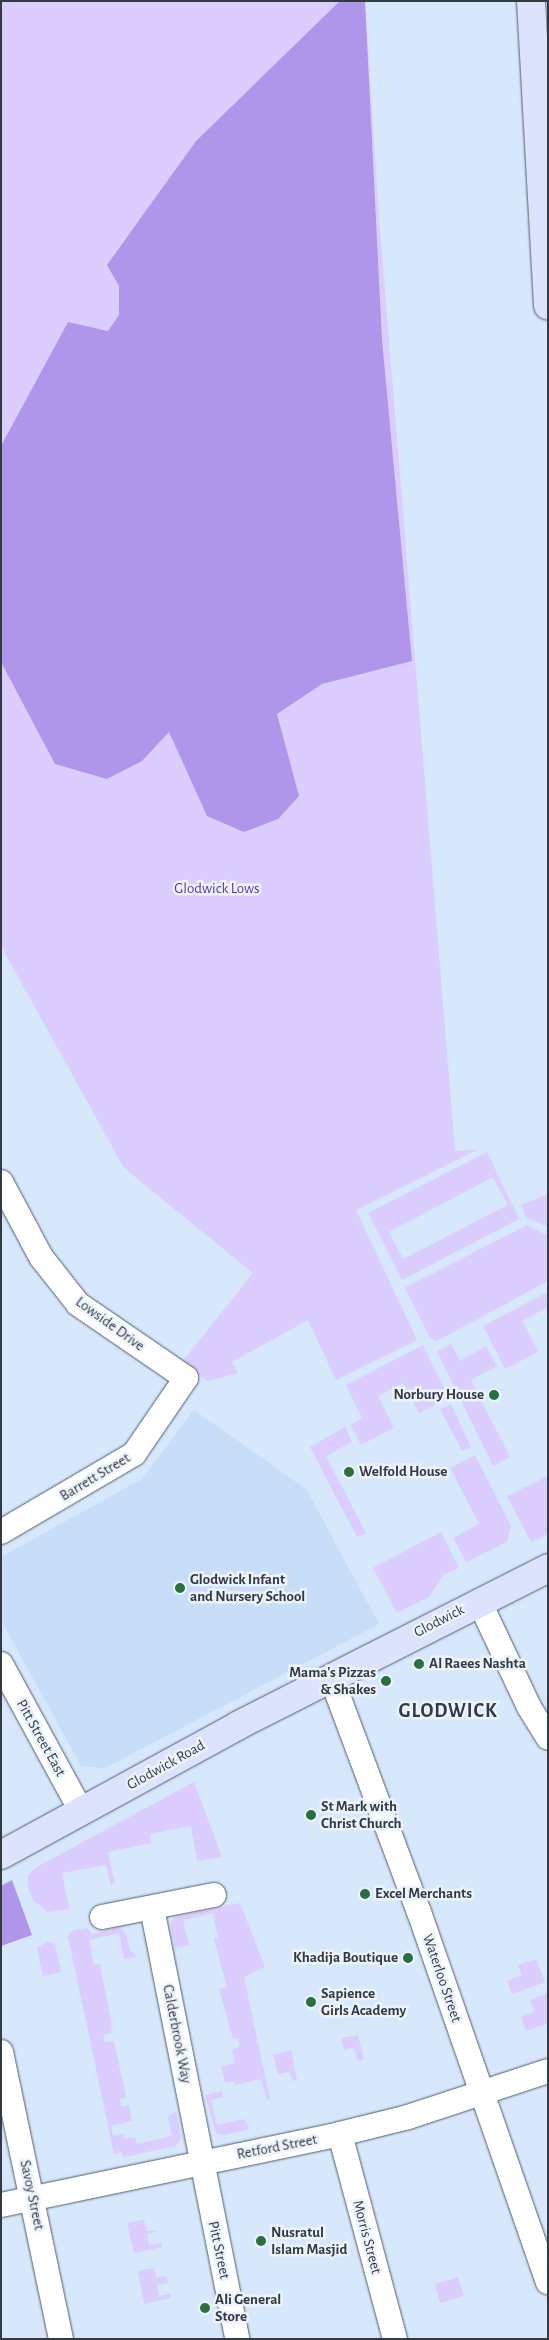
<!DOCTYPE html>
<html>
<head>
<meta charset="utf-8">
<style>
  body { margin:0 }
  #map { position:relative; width:549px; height:2340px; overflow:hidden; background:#d7e7fc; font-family:"Alegreya Sans",sans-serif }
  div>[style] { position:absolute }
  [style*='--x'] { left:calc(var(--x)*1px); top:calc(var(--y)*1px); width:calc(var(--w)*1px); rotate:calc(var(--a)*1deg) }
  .built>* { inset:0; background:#c8ddf8 }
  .green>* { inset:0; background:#dbcdfe }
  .forest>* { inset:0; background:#b096eb }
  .roads { filter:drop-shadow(0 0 1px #4f5d6f) drop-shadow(0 0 1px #4f5d6f) }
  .minor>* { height:24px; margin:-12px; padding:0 12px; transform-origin:12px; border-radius:12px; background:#fff }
  .major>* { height:28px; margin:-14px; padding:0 14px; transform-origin:14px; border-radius:14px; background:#dde2fd }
  .dots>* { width:14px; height:14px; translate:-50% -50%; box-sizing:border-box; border:2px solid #edf3fc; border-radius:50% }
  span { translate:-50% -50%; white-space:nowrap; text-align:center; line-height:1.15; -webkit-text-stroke:5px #edf3fc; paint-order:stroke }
  .park-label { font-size:15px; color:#5b3597 }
  .street-label { font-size:15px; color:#333a42 }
  .poi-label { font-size:15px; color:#333a42; font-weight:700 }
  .right { translate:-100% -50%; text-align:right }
  .left { translate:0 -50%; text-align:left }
  .district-label { font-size:20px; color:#333a42; font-weight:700; letter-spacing:1px }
  .frame { position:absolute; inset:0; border:2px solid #333a42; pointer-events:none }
</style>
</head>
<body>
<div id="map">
  <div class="built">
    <div style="clip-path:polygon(194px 1410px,306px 1489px,379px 1624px,105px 1768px,81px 1766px,1px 1620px,1px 1557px,142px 1479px)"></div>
  </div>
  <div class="green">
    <div style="clip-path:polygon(1px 1px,365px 1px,379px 217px,455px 1151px,477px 1150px,356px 1210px,417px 1340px,336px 1380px,308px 1320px,232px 1362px,238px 1373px,207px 1381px,182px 1362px,253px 1273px,124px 1168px,1px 946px)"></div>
    <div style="clip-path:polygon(evenodd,487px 1152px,519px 1219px,402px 1280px,368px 1213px,487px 1152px,493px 1177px,508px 1205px,403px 1259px,389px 1232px,493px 1177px)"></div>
    <div style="clip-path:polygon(548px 1194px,548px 1227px,526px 1217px,521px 1205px)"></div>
    <div style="clip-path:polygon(527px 1225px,548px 1236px,548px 1281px,437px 1341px,430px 1338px,405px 1288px)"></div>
    <div style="clip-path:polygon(548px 1292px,548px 1307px,522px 1321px,538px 1352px,505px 1369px,483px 1326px)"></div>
    <div style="clip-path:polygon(451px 1344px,460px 1361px,486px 1346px,497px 1366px,471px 1380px,510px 1457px,493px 1466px,437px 1351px)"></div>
    <div style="clip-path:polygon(423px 1345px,449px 1398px,419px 1413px,403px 1383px,378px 1396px,394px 1428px,361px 1445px,351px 1425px,362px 1418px,346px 1385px)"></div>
    <div style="clip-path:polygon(451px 1404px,471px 1447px,462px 1451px,440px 1409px)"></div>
    <div style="clip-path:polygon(345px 1427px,352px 1442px,326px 1456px,366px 1533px,357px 1537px,310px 1447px)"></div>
    <div style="clip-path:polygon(475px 1455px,511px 1526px,507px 1542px,466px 1562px,453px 1538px,479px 1524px,450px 1468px)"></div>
    <div style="clip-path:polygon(548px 1476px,548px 1534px,531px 1542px,507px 1496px)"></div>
    <div style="clip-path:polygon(441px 1532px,459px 1568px,443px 1575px,429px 1597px,397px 1613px,373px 1568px)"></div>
    <div style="clip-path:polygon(194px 1782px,222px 1857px,197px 1861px,191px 1826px,150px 1834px,151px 1843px,108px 1852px,115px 1884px,111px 1885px,106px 1865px,62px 1873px,69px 1909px,48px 1912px,33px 1900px,28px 1888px,28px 1875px,35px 1868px)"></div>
    <div style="clip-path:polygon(240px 1903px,265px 1967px,244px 1977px,270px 2099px,267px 2100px,261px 2079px,235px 2085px,234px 2081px,225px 2083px,221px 2066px,235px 2063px,232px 2050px,240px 2046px,238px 2038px,233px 2039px,219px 1989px,227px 1987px,214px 1939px,218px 1938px,213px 1913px,183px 1920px,189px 1945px,175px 1948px,170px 1924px,175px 1917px)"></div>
    <div style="clip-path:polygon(119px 1927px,126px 1934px,130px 1950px,137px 1957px,124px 1959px,119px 1933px,89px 1940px,94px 1965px,100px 1964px,111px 2020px,112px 2033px,103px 2035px,105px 2042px,114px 2041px,126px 2097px,120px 2099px,121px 2107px,129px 2105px,132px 2121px,111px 2126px,113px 2136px,123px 2134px,124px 2139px,135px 2137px,137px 2144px,172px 2136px,168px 2117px,176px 2111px,181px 2137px,176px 2146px,123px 2157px,122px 2152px,114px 2154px,68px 1937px,71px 1931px,87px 1928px,92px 1934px)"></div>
    <div style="clip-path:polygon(48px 1941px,55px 1944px,61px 1972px,43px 1976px,37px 1948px)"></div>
    <div style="clip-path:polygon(536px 1959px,545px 1982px,512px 1994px,507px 1981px,522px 1975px,518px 1965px)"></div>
    <div style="clip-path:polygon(548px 1993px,548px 2023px,526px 2031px,521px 2017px,534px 2012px,530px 2000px)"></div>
    <div style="clip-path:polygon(358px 2035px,364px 2060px,358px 2061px,354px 2048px,344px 2050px,341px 2038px)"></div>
    <div style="clip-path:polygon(291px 2050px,297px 2080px,292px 2081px,290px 2072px,278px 2074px,273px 2055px)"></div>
    <div style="clip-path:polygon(222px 2091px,223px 2097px,211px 2100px,217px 2125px,244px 2119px,250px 2129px,223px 2135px,216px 2133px,205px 2095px)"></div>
    <div style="clip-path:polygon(144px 2220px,147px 2231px,158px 2231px,147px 2234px,149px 2245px,161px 2243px,162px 2247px,134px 2253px,127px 2223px)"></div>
    <div style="clip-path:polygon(154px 2268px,156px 2278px,166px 2276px,168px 2283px,157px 2285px,159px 2296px,170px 2294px,171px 2298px,144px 2304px,138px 2271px)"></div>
    <div style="clip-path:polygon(458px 2277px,464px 2296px,440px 2303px,435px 2284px)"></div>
  </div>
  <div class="forest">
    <div style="clip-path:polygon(340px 1px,365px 1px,382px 340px,412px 661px,322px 684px,277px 714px,299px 796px,278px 819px,244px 832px,207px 816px,169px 732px,142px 761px,107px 779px,55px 764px,1px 662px,1px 446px,68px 322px,108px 331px,119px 315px,119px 286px,107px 265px,196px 141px)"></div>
    <div style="clip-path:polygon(12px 1880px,32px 1935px,1px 1946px,1px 1886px)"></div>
  </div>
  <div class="roads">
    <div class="minor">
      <div style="--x:1;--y:1182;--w:85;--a:61.9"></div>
      <div style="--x:41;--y:1257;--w:60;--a:51.8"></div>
      <div style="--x:78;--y:1304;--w:131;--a:34.4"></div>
      <div style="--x:186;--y:1378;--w:92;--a:124.4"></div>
      <div style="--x:134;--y:1454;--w:154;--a:149.6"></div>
      <div style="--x:479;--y:1601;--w:117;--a:64.7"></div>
      <div style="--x:529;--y:1707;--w:36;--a:58"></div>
      <div style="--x:1;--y:1664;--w:167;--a:61.4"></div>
      <div style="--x:331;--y:1677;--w:251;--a:69.5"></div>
      <div style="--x:419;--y:1912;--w:392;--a:70.8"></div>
      <div style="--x:152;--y:1908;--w:439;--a:78.8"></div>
      <div style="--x:102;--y:1917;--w:114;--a:-11.1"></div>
      <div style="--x:1;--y:2052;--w:293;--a:78.2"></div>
      <div style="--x:340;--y:2134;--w:212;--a:75"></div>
      <div style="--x:1;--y:2205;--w:346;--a:-11.8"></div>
      <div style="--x:340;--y:2134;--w:70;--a:-14"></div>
      <div style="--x:408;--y:2117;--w:147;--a:-18.2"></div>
    </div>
    <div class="major">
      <div style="--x:531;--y:1;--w:305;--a:86.8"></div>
      <div style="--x:1;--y:1855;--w:271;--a:-28.6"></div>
      <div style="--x:239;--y:1725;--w:347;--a:-26.9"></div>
    </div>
  </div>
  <div class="dots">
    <div style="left:494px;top:1395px;background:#28703d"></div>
    <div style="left:349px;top:1472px;background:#28703d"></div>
    <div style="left:180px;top:1588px;background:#28703d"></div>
    <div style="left:419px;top:1664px;background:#28703d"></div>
    <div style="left:386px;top:1681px;background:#28703d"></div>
    <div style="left:311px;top:1815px;background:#28703d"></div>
    <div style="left:365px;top:1894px;background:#28703d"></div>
    <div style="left:408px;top:1958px;background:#28703d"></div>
    <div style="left:311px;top:2002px;background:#28703d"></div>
    <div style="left:261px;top:2241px;background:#28703d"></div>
    <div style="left:205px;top:2308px;background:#28703d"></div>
  </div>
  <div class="park-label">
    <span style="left:217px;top:889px">Glodwick Lows</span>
  </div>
  <div class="street-label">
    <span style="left:110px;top:1324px;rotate:36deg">Lowside Drive</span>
    <span style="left:95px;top:1477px;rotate:-31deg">Barrett Street</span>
    <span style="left:439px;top:1621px;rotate:-27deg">Glodwick</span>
    <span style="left:41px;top:1738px;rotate:61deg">Pitt Street East</span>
    <span style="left:166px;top:1765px;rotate:-29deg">Glodwick Road</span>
    <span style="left:442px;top:1978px;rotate:71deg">Waterloo Street</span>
    <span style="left:177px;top:2034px;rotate:79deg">Calderbrook Way</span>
    <span style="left:277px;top:2147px;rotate:-11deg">Retford Street</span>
    <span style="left:32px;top:2195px;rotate:78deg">Savoy Street</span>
    <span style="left:367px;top:2237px;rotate:75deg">Morris Street</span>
    <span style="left:219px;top:2250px;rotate:78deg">Pitt Street</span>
  </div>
  <div class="poi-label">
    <span class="right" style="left:484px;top:1395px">Norbury House</span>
    <span class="left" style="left:359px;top:1472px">Welfold House</span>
    <span class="left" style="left:190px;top:1588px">Glodwick Infant<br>and Nursery School</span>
    <span class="left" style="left:429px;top:1664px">Al Raees Nashta</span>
    <span class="right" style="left:376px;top:1681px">Mama's Pizzas<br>&amp; Shakes</span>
    <span class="left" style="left:321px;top:1815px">St Mark with<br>Christ Church</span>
    <span class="left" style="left:375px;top:1894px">Excel Merchants</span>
    <span class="right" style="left:398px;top:1958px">Khadija Boutique</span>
    <span class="left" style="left:321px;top:2002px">Sapience<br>Girls Academy</span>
    <span class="left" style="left:271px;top:2241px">Nusratul<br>Islam Masjid</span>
    <span class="left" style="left:215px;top:2308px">Ali General<br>Store</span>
  </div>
  <div class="district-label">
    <span style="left:448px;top:1711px">GLODWICK</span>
  </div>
  <div class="frame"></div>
</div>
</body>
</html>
